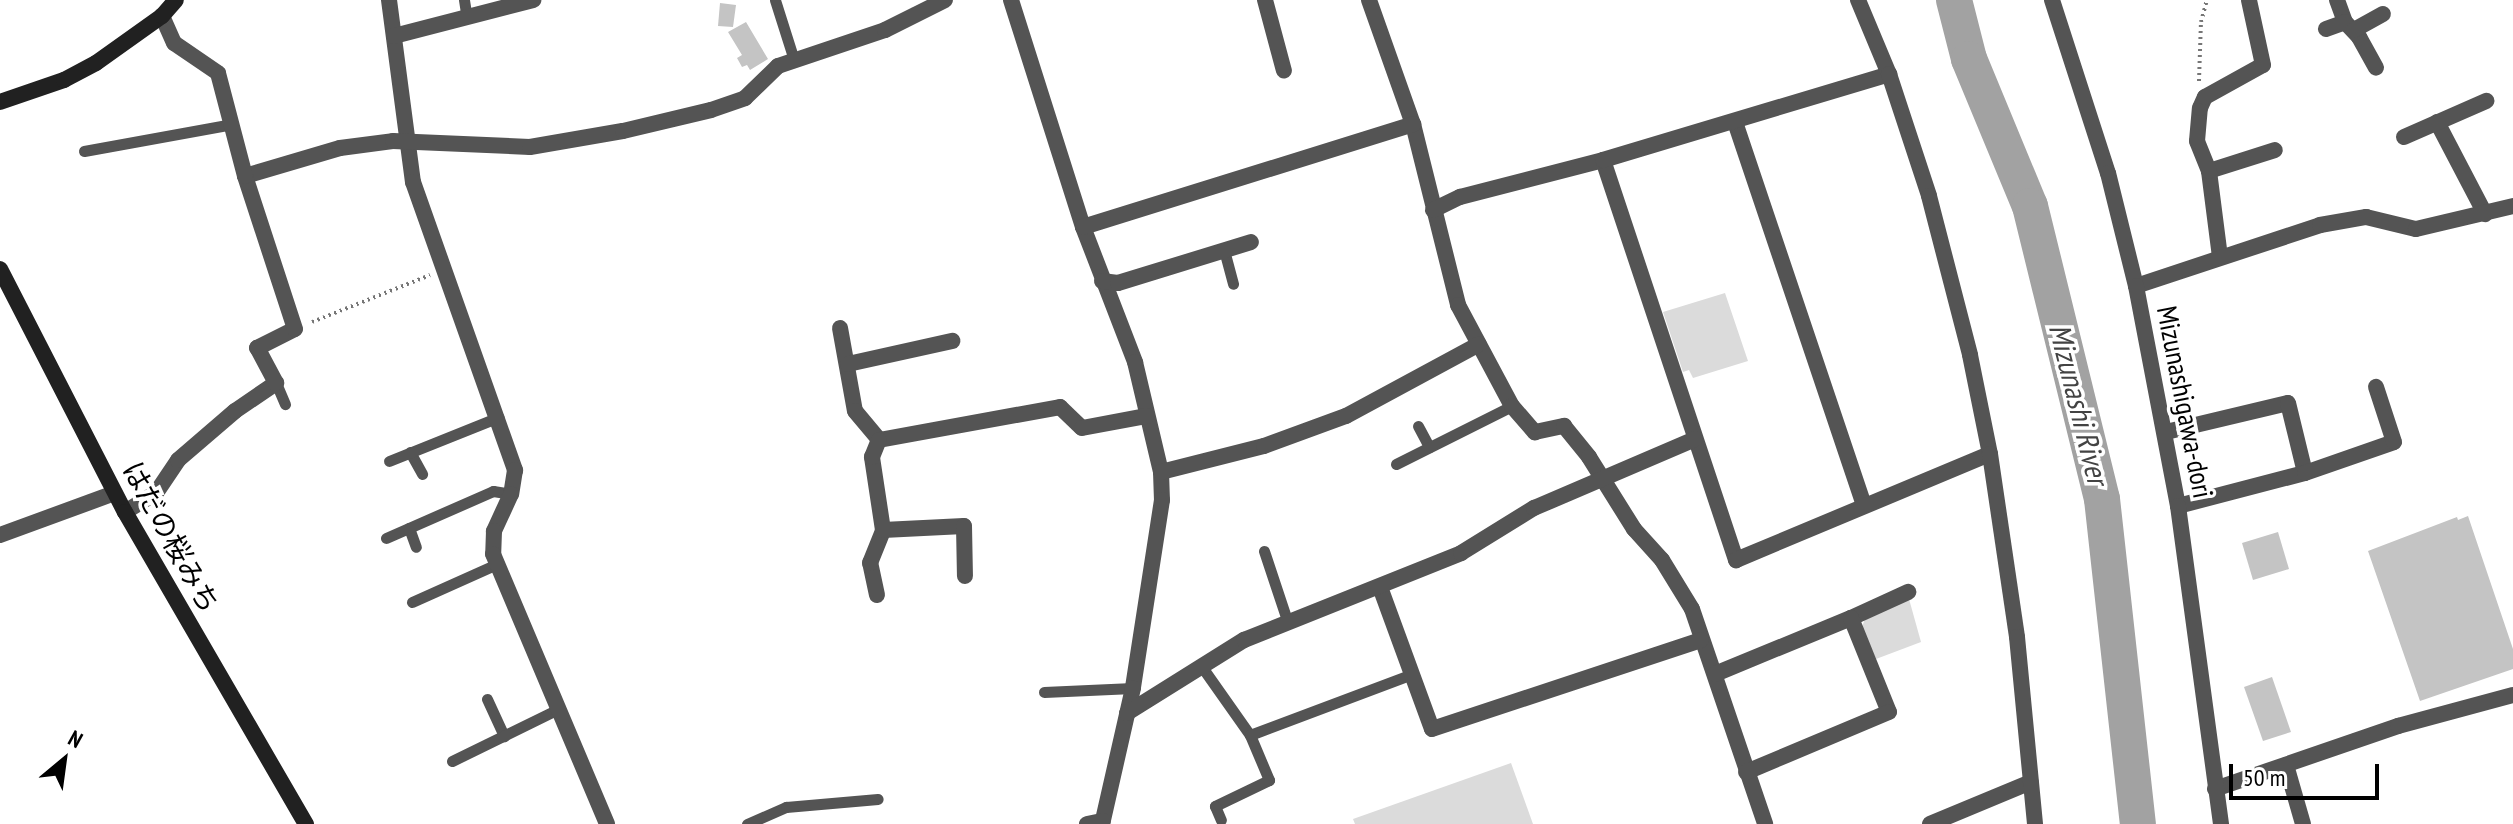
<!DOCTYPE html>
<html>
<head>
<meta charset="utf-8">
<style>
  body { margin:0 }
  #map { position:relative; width:2513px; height:824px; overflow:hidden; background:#fff; font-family:"PT Sans Narrow","Noto Sans JP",sans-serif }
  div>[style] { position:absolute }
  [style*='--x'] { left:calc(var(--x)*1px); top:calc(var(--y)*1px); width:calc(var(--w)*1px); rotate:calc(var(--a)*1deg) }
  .green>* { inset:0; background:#dbdbdb }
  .river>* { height:36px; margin:-18px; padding:0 18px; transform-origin:18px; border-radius:18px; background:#a2a2a2 }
  .building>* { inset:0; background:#c4c4c4 }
  .path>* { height:4px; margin-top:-2px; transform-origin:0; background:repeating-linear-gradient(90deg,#767676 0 2px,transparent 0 6px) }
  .service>* { height:11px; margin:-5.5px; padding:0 5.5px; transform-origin:5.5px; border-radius:5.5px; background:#545454 }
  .minor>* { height:16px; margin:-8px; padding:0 8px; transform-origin:8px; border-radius:8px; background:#545454 }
  .tertiary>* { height:16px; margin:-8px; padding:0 8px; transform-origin:8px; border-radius:8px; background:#545454 }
  .secondary>* { height:16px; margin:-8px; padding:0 8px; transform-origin:8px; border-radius:8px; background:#212121 }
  span { translate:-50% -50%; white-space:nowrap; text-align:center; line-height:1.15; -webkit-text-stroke:7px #fff; paint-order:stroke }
  .street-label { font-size:28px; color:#000 }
  .water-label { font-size:30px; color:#434343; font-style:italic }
  .north { position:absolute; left:24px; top:720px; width:80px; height:80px; -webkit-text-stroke:6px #fff; paint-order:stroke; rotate:29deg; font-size:22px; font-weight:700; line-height:32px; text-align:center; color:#000 }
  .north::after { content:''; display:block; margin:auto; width:28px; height:36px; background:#000; clip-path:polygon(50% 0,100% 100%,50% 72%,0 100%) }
  .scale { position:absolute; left:2229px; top:764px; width:150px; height:36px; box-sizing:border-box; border:4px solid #000; border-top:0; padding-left:10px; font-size:24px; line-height:28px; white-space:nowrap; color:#000; -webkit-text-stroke:6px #fff; paint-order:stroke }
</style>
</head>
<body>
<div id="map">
  <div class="green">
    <div style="clip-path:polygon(1725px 293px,1748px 361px,1693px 378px,1689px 370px,1683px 372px,1663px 312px)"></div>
    <div style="clip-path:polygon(1909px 599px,1921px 642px,1876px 659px,1862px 627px,1866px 616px)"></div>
    <div style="clip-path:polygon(1511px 763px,1533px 824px,1355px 824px,1353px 819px)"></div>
  </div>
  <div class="river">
    <div style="--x:1954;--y:0;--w:61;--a:75.7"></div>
    <div style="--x:1969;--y:59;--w:159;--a:67.5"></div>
    <div style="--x:2030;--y:206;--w:302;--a:76.2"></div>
    <div style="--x:2102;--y:499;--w:327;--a:83.7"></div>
  </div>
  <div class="building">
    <div style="clip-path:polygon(720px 3px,736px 5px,733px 27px,718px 26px)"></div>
    <div style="clip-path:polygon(746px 22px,768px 59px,750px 70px,747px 65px,742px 67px,737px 58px,742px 55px,728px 32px)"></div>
    <div style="clip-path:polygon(2468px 516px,2513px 649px,2513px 669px,2420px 701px,2368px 551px,2457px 517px,2458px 520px)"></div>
    <div style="clip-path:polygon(2278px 532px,2289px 569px,2253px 580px,2242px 543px)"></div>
    <div style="clip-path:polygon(2272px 677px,2291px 732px,2263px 741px,2244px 687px)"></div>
  </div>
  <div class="path">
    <div style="--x:2199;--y:81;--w:59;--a:-88.1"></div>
    <div style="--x:2201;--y:22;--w:23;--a:-75"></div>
    <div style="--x:312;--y:322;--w:127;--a:-21.7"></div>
  </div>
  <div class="service">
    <div style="--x:464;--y:0;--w:18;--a:81"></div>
    <div style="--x:775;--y:0;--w:63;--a:72.4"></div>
    <div style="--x:84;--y:151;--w:151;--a:-10.3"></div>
    <div style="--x:1224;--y:250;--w:35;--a:75"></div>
    <div style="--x:276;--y:383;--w:23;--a:67"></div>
    <div style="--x:1418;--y:426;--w:24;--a:62"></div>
    <div style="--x:410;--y:452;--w:25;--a:61"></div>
    <div style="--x:389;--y:461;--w:118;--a:-21.8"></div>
    <div style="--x:1396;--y:464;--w:130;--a:-26.6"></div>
    <div style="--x:409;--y:528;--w:20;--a:70"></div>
    <div style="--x:386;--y:538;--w:117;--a:-23.7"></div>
    <div style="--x:493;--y:491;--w:18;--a:9"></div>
    <div style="--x:1264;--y:551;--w:76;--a:71.6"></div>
    <div style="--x:412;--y:602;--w:93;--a:-24.1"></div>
    <div style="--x:1202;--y:667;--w:83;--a:54.8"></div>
    <div style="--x:1250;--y:735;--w:49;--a:67.1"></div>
    <div style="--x:1269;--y:780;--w:60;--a:154.3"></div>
    <div style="--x:1215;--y:806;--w:15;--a:67"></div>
    <div style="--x:1044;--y:692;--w:89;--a:-2.6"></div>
    <div style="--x:487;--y:699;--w:41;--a:65.3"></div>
    <div style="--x:1250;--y:735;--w:173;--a:-20.6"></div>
    <div style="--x:452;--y:761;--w:118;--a:-26.1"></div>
    <div style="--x:747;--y:824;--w:43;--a:-23.6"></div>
    <div style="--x:786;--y:807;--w:92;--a:-5"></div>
  </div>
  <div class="minor">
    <div style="--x:389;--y:0;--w:184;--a:82.5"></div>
    <div style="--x:413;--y:182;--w:306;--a:70.5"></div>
    <div style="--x:515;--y:470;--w:24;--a:99"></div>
    <div style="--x:511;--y:494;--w:41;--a:114.7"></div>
    <div style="--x:494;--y:531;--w:23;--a:92"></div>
    <div style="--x:493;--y:554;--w:293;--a:67.1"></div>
    <div style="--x:1011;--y:0;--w:238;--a:72.4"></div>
    <div style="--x:1083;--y:227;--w:145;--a:68.9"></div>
    <div style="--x:1135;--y:362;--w:113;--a:76.7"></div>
    <div style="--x:1161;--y:472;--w:28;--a:88"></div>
    <div style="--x:1162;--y:500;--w:190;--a:98.8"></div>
    <div style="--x:1133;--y:688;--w:139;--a:102.8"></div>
    <div style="--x:1265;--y:0;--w:73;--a:75"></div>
    <div style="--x:1369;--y:0;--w:132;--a:70.5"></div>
    <div style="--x:1413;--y:124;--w:187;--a:76"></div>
    <div style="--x:1458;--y:305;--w:115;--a:61.9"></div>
    <div style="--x:1512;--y:406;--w:35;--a:49"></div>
    <div style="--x:1535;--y:432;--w:30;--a:-12"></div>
    <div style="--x:1564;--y:426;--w:40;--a:51"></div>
    <div style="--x:1589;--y:457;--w:85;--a:58"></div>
    <div style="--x:1634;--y:529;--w:42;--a:47.9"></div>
    <div style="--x:1662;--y:560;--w:57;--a:58.5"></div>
    <div style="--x:1692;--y:609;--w:227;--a:71.2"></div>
    <div style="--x:2337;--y:0;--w:23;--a:70"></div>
    <div style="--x:2345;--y:22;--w:21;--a:47"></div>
    <div style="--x:2359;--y:37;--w:35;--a:61"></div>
    <div style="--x:2326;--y:29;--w:20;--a:-20"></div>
    <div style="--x:2354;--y:30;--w:33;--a:-29"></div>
    <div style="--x:394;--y:36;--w:144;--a:-14.5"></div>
    <div style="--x:1735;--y:122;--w:404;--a:71.4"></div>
    <div style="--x:2437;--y:122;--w:104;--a:62.4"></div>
    <div style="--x:2404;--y:137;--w:90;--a:-23.7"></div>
    <div style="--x:1603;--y:160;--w:422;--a:71.6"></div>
    <div style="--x:1736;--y:560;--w:275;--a:-22.7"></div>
    <div style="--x:2209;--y:171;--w:69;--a:-17.7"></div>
    <div style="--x:245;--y:176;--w:99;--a:-16.4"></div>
    <div style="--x:340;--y:148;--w:53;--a:-7.5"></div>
    <div style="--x:393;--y:141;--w:137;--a:2.5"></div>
    <div style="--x:530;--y:147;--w:94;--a:-9.8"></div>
    <div style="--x:623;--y:131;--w:90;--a:-13.4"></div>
    <div style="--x:711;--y:110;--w:36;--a:-19"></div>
    <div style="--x:745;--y:98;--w:46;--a:-44.1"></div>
    <div style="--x:778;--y:66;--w:113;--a:-18.6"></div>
    <div style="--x:885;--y:30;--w:67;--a:-26.6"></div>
    <div style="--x:1433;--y:210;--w:30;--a:-26"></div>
    <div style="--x:1460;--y:197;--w:148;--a:-14.5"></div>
    <div style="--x:1603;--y:160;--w:299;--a:-16.7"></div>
    <div style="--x:1083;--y:227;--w:346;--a:-17.3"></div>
    <div style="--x:2220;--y:257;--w:87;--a:-97.3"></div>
    <div style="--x:2209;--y:171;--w:32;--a:-112"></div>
    <div style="--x:2197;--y:141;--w:33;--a:-85"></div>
    <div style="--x:2200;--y:108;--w:12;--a:-66"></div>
    <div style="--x:2205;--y:97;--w:66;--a:-28.9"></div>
    <div style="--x:2263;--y:65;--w:66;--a:-102.2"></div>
    <div style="--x:1102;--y:281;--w:16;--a:7"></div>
    <div style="--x:1118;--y:283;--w:139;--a:-17.1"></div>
    <div style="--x:2136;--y:286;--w:194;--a:-18.3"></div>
    <div style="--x:2320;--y:225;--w:47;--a:-9.9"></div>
    <div style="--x:2366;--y:217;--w:51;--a:13.5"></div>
    <div style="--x:2416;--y:229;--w:100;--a:-13.3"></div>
    <div style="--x:840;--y:328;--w:84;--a:79.8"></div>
    <div style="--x:855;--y:411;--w:38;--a:50"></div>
    <div style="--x:848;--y:364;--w:107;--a:-12.5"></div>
    <div style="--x:2166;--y:432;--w:125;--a:-13.4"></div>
    <div style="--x:2288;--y:403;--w:72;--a:76.3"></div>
    <div style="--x:879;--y:440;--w:184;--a:-10.3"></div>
    <div style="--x:1060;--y:407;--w:30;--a:44"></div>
    <div style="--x:1082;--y:428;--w:66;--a:-10.5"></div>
    <div style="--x:1161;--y:472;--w:106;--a:-14.2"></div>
    <div style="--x:1264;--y:446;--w:87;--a:-20.1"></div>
    <div style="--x:1346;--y:416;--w:151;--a:-28.4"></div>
    <div style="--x:2178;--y:506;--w:131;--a:-14.6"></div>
    <div style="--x:2305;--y:473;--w:94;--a:-19.2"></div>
    <div style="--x:2394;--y:442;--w:58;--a:-108.1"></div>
    <div style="--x:125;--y:512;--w:36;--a:-32"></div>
    <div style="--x:156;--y:493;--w:40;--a:-56"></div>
    <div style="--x:178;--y:460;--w:75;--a:-40.7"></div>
    <div style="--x:235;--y:411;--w:50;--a:-34.3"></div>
    <div style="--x:276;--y:383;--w:40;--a:-118"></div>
    <div style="--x:257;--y:348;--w:42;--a:-26.6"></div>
    <div style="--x:295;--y:329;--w:161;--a:-108.1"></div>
    <div style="--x:245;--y:176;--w:106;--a:-104.7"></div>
    <div style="--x:218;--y:73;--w:53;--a:-145.7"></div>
    <div style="--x:174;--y:43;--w:30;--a:-114"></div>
    <div style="--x:883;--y:530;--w:81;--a:-2.8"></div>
    <div style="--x:964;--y:526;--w:50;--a:88.9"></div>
    <div style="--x:0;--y:535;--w:122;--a:-20.1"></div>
    <div style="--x:1380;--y:587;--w:151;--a:69.9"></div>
    <div style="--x:1432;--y:729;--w:283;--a:-18.3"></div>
    <div style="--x:877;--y:595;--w:33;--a:-102"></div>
    <div style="--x:870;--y:563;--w:35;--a:-68"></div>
    <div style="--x:883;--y:530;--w:74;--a:-98.6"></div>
    <div style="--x:872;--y:457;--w:18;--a:-68"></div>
    <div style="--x:1851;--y:618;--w:63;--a:-24.5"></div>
    <div style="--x:1715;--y:674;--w:147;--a:-22.4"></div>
    <div style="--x:1851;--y:618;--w:101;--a:68"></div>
    <div style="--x:1889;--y:712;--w:155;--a:157.2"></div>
    <div style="--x:1127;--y:713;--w:138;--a:-32"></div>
    <div style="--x:1244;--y:640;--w:234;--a:-21.8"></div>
    <div style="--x:1461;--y:553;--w:86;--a:-31.7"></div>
    <div style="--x:1534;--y:508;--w:175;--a:-23.2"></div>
    <div style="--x:2286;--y:765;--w:61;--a:73.9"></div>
    <div style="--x:2215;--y:789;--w:194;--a:-19"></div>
    <div style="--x:2398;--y:726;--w:119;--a:-15.1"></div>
    <div style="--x:1087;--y:824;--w:16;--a:-11"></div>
    <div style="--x:1930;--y:824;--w:109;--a:-22.6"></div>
  </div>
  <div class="tertiary">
    <div style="--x:1858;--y:0;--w:80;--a:67.3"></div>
    <div style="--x:1889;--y:74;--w:128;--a:71.8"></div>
    <div style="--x:1929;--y:196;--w:164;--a:75.5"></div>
    <div style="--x:1970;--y:355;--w:101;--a:78.6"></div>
    <div style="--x:1990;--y:454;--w:185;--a:81.6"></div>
    <div style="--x:2017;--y:637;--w:188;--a:84.5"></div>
    <div style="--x:2052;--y:0;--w:182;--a:72.1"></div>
    <div style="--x:2108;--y:173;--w:116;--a:76.1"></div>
    <div style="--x:2136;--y:286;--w:224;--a:79.2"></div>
    <div style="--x:2178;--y:506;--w:321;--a:82.3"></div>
  </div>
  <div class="secondary">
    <div style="--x:0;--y:102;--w:68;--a:-19"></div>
    <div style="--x:64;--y:80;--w:36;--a:-28"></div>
    <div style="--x:96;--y:63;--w:81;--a:-35.5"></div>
    <div style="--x:162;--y:16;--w:21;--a:-49"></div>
    <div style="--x:0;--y:269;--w:273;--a:62.8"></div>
    <div style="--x:125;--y:512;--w:361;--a:59.9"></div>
  </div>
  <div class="street-label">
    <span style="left:2185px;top:402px;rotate:79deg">Mizunashigawa-dori</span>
    <span style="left:171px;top:537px;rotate:61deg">はだの桜みち</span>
  </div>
  <div class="water-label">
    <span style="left:2079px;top:404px;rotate:76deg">Mizunashi River</span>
  </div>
  <div class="north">N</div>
  <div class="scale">50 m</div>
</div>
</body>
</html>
